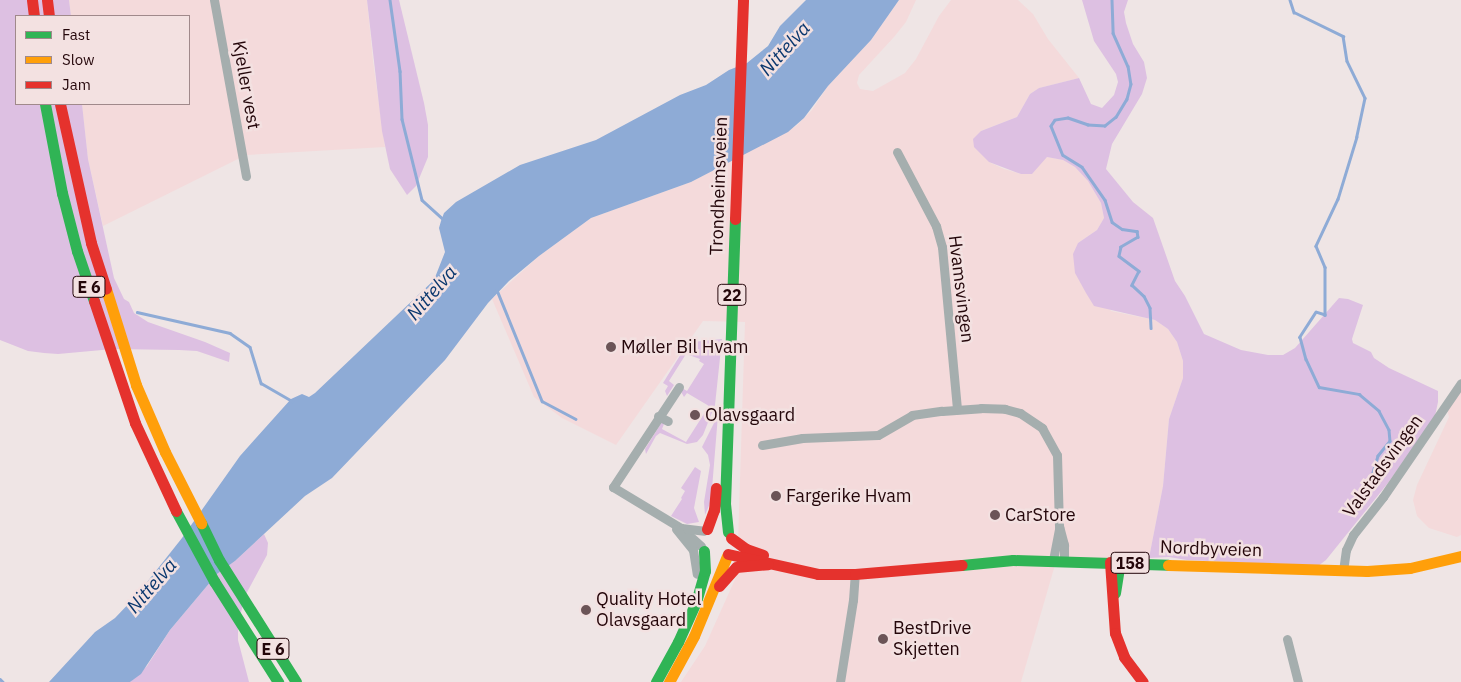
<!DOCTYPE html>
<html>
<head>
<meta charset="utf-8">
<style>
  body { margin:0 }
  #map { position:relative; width:1461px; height:682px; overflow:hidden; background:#efe5e5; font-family:"IBM Plex Sans",sans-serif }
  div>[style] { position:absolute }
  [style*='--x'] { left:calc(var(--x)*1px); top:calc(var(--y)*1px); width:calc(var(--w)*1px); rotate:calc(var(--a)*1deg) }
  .built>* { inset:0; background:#f4dadb }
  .green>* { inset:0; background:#ddc0e2 }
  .water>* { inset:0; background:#8eabd6 }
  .stream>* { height:2.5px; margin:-1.25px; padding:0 1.25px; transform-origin:1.25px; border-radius:1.25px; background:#8eabd6 }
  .street>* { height:9px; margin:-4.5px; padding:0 4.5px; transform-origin:4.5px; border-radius:4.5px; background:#a5aeae }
  .fast>* { height:11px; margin:-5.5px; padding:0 5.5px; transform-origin:5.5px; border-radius:5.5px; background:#30b455 }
  .slow>* { height:11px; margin:-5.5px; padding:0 5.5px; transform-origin:5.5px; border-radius:5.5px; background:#ff9f0a }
  .jam>* { height:11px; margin:-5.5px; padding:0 5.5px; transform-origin:5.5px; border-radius:5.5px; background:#e5322d }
  .dots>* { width:14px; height:14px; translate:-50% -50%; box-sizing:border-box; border:2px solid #f3e1e1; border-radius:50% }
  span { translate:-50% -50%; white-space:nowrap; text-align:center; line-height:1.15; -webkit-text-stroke:5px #f3e1e1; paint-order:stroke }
  .shield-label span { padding:1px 4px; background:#f3e1e1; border:1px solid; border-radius:4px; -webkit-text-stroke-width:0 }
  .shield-label { font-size:16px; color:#24060a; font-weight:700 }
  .street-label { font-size:18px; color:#24060a }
  .poi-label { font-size:18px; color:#24060a }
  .left { translate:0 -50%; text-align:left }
  .water-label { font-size:19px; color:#0a376e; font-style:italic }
  .legend { position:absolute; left:15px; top:15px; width:175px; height:90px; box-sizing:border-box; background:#f3e1e1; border:1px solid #a0898b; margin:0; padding:6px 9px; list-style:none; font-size:15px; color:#24060a }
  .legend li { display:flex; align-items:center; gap:10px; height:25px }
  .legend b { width:25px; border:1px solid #a0898b }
</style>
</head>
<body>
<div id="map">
  <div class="built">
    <div style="clip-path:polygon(69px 0,367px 0,373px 61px,385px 147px,246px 155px,103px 226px,88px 159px,82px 104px,189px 104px,189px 16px,71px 16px)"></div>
    <div style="clip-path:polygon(899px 0,916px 0,906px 22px,894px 37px,859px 75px,857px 83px,860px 89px,873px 91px,905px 73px,916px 59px,939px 16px,951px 0,1018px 0,1033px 14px,1048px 39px,1079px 78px,1039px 88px,1030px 94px,1017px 117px,981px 131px,989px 162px,1004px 169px,1021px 174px,1047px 157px,1063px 160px,1075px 167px,1088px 181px,1101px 203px,1104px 218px,1097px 230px,1078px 243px,1111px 311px,1155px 320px,1168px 329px,1177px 342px,1183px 361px,1183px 378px,1169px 419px,1163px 486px,1149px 558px,1057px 558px,1021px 682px,681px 682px,705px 646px,737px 575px,745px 322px,703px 321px,616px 445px,562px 418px,534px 397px,492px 299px,539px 256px,591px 218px,691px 182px,796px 126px,812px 110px,828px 86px,871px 40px)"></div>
    <div style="clip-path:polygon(1461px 389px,1461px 535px,1457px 537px,1429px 528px,1417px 516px,1413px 500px,1417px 485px,1449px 417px,1447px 409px)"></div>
  </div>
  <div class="green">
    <div style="clip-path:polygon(0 0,69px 0,71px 16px,16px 16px,16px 104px,82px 104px,88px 159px,114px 278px,124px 299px,129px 302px,134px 313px,148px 322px,205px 342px,230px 353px,229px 362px,197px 351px,179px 350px,113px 349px,58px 354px,44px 353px,28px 351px,0 340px)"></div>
    <div style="clip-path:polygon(367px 0,399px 0,424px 103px,428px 125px,428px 157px,416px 186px,407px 195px,390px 169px,382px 131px)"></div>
    <div style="clip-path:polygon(1082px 0,1128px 0,1124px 12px,1126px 23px,1133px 44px,1144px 62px,1147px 78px,1142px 94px,1112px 144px,1106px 169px,1133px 202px,1153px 218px,1175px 281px,1185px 296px,1204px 334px,1241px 350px,1268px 355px,1283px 355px,1295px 348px,1339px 298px,1348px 299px,1363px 305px,1352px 339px,1353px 343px,1371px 352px,1374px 358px,1389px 368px,1438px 391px,1438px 402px,1435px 416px,1388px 483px,1326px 560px,1318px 566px,1187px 560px,1169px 557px,1149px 558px,1163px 486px,1169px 419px,1183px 378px,1183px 361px,1177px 342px,1168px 329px,1155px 320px,1094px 306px,1086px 293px,1075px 273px,1073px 254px,1078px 243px,1097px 230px,1104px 218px,1101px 203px,1088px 181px,1075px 167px,1063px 160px,1047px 157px,1032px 174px,1021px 174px,989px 162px,974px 147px,973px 139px,981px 131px,1017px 117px,1030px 94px,1039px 88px,1079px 78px,1091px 104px,1102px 108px,1114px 95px,1118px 82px,1116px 74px,1094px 41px)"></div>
    <div style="clip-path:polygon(722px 339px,715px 405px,703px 435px,697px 442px,687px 444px,660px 433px,656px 436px,646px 454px,645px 449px,662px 422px,664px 424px,662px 429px,686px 442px,709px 406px,687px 393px,684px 397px,680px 390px,682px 388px,687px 391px,704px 364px,699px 361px,700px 359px,686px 354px,669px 381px,674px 385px,667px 396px,665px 391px,668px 386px,663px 383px,684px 349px,686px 351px,692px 342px)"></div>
    <div style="clip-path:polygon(718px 415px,711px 501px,705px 515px,704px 502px,710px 465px,708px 455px,702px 447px)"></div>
    <div style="clip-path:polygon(695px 467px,701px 471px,694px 508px,699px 522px,687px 524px,671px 516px,682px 499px,681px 498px,685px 491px,681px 488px)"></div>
    <div style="clip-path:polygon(264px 534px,268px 543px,267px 555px,245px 596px,238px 625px,238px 640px,249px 682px,130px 682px,147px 666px,170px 630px,217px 574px,235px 561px)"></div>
  </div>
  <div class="water">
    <div style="clip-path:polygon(806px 0,899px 0,871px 40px,828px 86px,804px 118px,788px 132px,691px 182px,591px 218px,539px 256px,509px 281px,488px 303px,445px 360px,332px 478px,305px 496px,235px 561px,217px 574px,170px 630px,141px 674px,130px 682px,49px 682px,95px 632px,115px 618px,136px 596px,182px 538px,240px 456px,291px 399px,302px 394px,309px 397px,315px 393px,434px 280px,445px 252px,439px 228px,441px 221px,444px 213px,456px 202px,520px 165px,596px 140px,680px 95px,706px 85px,729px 70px,747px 63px,768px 46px,780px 26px)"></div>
  </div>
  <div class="stream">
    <div style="--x:390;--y:0;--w:72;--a:82"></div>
    <div style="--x:400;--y:71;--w:48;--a:87.6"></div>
    <div style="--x:402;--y:119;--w:83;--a:76.1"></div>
    <div style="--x:422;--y:200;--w:27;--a:42"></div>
    <div style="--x:1112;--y:0;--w:33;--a:88"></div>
    <div style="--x:1113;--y:33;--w:36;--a:66"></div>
    <div style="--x:1128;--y:66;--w:18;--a:81"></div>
    <div style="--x:1131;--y:84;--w:16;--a:105"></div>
    <div style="--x:1127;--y:99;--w:21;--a:121"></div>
    <div style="--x:1116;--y:117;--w:14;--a:141"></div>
    <div style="--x:1105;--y:126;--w:17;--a:-177"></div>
    <div style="--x:1088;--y:125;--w:21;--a:-161"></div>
    <div style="--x:1068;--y:118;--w:13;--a:171"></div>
    <div style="--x:1055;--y:120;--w:7;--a:124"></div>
    <div style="--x:1051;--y:126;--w:31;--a:68"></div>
    <div style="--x:1063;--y:155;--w:22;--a:32"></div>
    <div style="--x:1082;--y:167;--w:40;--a:55.1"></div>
    <div style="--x:1105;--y:200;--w:23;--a:72"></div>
    <div style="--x:1112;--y:222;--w:12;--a:35"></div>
    <div style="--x:1122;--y:229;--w:15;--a:8"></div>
    <div style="--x:1137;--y:231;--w:6;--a:81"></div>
    <div style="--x:1138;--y:237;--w:20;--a:150"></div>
    <div style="--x:1121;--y:247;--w:9;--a:103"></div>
    <div style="--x:1119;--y:256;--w:25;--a:37"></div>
    <div style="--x:1139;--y:271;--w:16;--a:117"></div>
    <div style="--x:1132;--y:285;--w:16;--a:43"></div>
    <div style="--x:1144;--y:296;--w:13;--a:63"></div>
    <div style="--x:1150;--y:308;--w:20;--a:87"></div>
    <div style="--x:1290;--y:0;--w:13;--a:72"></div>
    <div style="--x:1294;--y:12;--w:55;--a:26.1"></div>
    <div style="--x:1343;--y:36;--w:25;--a:81"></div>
    <div style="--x:1347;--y:61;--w:41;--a:64.1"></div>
    <div style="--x:1365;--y:98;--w:40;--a:102"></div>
    <div style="--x:1357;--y:137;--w:65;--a:107"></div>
    <div style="--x:1338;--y:199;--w:52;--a:115.1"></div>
    <div style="--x:1316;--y:246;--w:23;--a:67"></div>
    <div style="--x:1325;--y:267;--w:48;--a:90"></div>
    <div style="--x:1325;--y:315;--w:9;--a:-162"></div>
    <div style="--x:1316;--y:312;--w:30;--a:123"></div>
    <div style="--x:1300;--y:337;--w:23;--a:75"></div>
    <div style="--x:1306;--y:359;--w:31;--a:65"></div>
    <div style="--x:1319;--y:387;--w:41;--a:9.9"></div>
    <div style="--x:1359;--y:394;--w:26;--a:40"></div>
    <div style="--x:1379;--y:411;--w:21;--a:62"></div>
    <div style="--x:1389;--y:430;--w:11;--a:85"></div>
    <div style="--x:1390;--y:441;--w:19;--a:129"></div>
    <div style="--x:1378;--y:456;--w:27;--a:107"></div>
    <div style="--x:1370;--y:482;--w:16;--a:130"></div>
    <div style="--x:1360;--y:494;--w:5;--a:101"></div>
    <div style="--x:497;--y:290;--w:120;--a:67.9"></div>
    <div style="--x:542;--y:401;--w:38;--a:28"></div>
    <div style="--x:137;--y:312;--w:95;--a:12.7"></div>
    <div style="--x:230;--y:333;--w:24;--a:35"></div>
    <div style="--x:250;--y:347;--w:38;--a:73"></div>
    <div style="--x:261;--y:383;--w:36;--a:30"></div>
    <div style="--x:0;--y:679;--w:4;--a:45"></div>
  </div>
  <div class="street">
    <div style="--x:214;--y:0;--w:179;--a:79.7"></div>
    <div style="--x:897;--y:152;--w:84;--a:62.2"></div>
    <div style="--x:936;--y:226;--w:22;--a:74"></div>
    <div style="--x:942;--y:247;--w:163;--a:84.7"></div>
    <div style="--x:679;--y:387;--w:120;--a:123.4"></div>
    <div style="--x:613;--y:487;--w:79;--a:31.1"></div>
    <div style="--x:681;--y:528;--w:27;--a:42"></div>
    <div style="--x:658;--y:416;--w:11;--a:27"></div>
    <div style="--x:762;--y:445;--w:41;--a:-9.9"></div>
    <div style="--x:802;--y:438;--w:76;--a:-2.3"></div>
    <div style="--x:878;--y:435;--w:39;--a:-30"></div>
    <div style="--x:912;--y:415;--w:30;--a:-8"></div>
    <div style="--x:942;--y:411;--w:39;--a:-4"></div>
    <div style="--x:981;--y:408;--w:24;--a:2"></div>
    <div style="--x:1005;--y:409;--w:16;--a:15"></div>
    <div style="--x:1020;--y:413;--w:27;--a:34"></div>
    <div style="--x:1042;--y:428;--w:31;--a:61"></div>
    <div style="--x:1057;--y:455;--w:71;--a:88.4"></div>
    <div style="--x:1059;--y:526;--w:20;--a:75"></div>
    <div style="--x:1064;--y:545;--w:16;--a:90"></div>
    <div style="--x:681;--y:528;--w:23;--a:7"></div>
    <div style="--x:676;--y:529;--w:27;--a:51"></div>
    <div style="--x:693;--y:550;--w:24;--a:81"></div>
    <div style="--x:1053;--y:560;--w:33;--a:-79"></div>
    <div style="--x:1343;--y:571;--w:21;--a:-82"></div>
    <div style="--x:1346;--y:550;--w:17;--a:-65"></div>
    <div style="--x:1353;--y:535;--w:48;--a:-51.7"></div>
    <div style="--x:1383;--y:497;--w:138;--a:-55.6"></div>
    <div style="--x:1287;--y:639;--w:44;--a:75.7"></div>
    <div style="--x:840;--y:682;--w:83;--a:-81"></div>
    <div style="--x:853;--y:600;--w:26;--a:-86"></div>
  </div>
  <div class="fast">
    <div style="--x:45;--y:104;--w:91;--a:79.2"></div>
    <div style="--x:62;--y:193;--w:60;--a:75.5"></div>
    <div style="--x:77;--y:251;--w:53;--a:71.2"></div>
    <div style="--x:176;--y:511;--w:80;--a:61.5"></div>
    <div style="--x:214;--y:581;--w:120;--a:57.6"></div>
    <div style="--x:201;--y:523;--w:41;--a:64.1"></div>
    <div style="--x:219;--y:560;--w:144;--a:57.7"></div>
    <div style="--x:728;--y:532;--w:28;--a:-96"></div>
    <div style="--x:725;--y:504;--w:285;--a:-88"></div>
    <div style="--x:962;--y:565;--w:51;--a:-5.6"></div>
    <div style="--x:1013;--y:560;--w:155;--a:1.8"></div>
    <div style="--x:1115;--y:593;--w:31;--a:-81"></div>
    <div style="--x:656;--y:682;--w:46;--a:-61.2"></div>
    <div style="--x:678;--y:642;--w:44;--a:-65.8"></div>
    <div style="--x:696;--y:602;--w:32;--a:-74"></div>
    <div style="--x:705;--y:571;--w:20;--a:-93"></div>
  </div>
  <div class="slow">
    <div style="--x:106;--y:289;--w:101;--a:72.6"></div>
    <div style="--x:136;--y:385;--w:73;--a:66.6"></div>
    <div style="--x:165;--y:452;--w:80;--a:63.1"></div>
    <div style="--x:1168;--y:565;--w:199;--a:1.7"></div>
    <div style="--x:1367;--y:571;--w:43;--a:-4"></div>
    <div style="--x:1410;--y:568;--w:52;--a:-13.2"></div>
    <div style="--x:669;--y:682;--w:52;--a:-61.5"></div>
    <div style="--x:694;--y:636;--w:87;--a:-67.6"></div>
  </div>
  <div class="jam">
    <div style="--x:32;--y:0;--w:16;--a:83"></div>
    <div style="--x:47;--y:0;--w:16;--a:83"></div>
    <div style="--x:60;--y:104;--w:142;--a:77.4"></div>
    <div style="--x:91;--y:243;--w:48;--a:71.9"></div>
    <div style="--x:735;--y:219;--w:219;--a:-87.9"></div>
    <div style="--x:94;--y:301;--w:129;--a:71.4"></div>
    <div style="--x:135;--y:423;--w:97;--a:65"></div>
    <div style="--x:707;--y:529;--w:20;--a:-70"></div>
    <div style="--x:714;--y:510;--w:22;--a:-85"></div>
    <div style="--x:731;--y:538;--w:19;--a:36"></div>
    <div style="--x:746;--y:549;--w:18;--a:19"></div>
    <div style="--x:728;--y:554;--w:92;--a:12.5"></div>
    <div style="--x:818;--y:574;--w:37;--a:0"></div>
    <div style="--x:855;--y:574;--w:107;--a:-4.8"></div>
    <div style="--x:1110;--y:562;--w:71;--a:86"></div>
    <div style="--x:1115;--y:633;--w:26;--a:69"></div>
    <div style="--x:1124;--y:657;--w:31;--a:53"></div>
    <div style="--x:719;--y:586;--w:25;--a:-48"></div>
    <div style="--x:736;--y:567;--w:32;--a:-5"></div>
  </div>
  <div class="dots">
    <div style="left:611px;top:347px;background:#6b5457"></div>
    <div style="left:695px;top:415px;background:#6b5457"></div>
    <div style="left:776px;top:496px;background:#6b5457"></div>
    <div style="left:995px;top:515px;background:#6b5457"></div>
    <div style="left:586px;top:610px;background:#6b5457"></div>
    <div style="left:883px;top:639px;background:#6b5457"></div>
  </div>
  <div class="shield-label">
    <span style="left:89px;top:287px">E 6</span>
    <span style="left:732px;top:295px">22</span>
    <span style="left:1130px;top:563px">158</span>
    <span style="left:273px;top:649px">E 6</span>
  </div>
  <div class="street-label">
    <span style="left:246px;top:85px;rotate:80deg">Kjeller vest</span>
    <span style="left:719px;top:186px;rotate:-88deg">Trondheimsveien</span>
    <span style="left:961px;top:289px;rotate:83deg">Hvamsvingen</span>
    <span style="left:1383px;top:466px;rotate:-54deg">Valstadsvingen</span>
    <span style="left:1211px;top:549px;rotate:2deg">Nordbyveien</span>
  </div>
  <div class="poi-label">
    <span class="left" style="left:621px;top:347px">Møller Bil Hvam</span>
    <span class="left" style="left:705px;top:415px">Olavsgaard</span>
    <span class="left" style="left:786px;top:496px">Fargerike Hvam</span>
    <span class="left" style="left:1005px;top:515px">CarStore</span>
    <span class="left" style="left:596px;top:610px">Quality Hotel<br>Olavsgaard</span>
    <span class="left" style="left:893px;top:639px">BestDrive<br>Skjetten</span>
  </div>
  <div class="water-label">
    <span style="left:785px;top:49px;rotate:-48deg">Nittelva</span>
    <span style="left:432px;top:293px;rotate:-49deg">Nittelva</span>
    <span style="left:152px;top:586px;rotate:-49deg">Nittelva</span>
  </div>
  <ul class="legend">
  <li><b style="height:6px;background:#30b455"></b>Fast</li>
  <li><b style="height:6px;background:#ff9f0a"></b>Slow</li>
  <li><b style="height:6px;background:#e5322d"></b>Jam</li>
  </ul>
</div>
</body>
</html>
